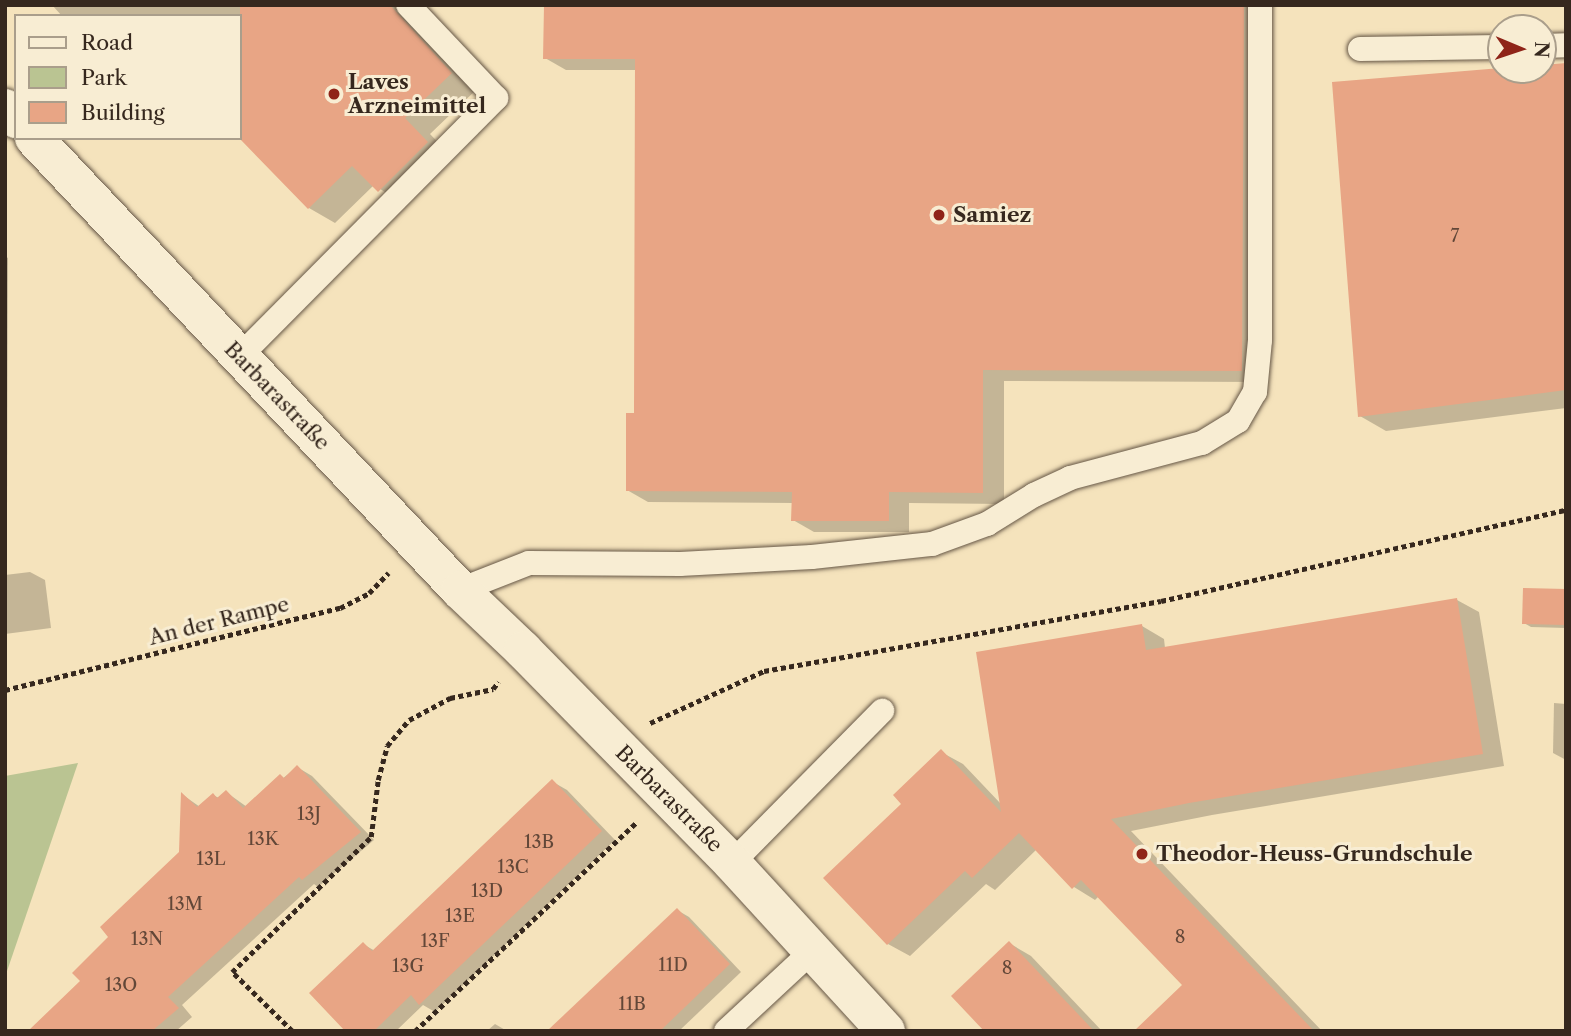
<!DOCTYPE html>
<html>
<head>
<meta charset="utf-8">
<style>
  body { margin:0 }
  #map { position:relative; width:1571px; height:1036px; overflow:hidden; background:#f5e3bc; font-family:"Libre Caslon Text",serif }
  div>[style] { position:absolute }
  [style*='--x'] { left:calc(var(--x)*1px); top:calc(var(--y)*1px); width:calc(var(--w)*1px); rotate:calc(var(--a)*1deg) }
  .green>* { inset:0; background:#bac492 }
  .shadow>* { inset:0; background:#0003 }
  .building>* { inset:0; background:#e8a585 }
  .path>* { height:4.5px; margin-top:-2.25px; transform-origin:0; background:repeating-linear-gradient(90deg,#36281e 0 5px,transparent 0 8.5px) }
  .roads { filter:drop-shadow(0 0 2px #665746) drop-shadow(0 0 2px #665746) }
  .lane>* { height:24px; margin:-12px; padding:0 12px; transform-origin:12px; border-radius:12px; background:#f8edd3 }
  .street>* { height:38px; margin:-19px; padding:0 19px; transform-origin:19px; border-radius:19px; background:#f8edd3 }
  .dots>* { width:19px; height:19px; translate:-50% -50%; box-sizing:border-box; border:4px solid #f8edd3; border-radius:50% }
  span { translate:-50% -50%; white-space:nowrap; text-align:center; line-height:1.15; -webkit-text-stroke:6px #f8edd3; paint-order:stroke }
  .number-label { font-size:18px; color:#624738 }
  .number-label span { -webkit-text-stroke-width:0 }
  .poi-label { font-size:21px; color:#36281e; font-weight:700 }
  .left { translate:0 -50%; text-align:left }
  .street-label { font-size:21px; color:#36281e }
  .frame { position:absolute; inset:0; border:7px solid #36281e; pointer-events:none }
  .legend { position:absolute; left:14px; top:14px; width:228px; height:126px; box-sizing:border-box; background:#f8edd3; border:2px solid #aa9e8b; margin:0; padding:9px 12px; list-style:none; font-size:21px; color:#36281e }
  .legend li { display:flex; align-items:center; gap:14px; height:35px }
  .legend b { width:35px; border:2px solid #aa9e8b }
  .north { position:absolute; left:1487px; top:14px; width:70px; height:70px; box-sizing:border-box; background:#f8edd3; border:2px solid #aa9e8b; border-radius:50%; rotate:92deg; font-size:19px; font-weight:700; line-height:28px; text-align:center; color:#36281e }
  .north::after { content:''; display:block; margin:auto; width:24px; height:32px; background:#8f2418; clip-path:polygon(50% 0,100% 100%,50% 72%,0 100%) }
</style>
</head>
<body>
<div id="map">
  <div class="green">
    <div style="clip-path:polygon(78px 763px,5px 977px,5px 776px)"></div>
  </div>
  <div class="shadow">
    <div style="clip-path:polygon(52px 5px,397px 5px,477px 89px,430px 134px,453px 158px,405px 205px,374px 185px,335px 223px,309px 208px,240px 137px,240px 16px,62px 16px)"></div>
    <div style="clip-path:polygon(545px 5px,1264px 5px,1263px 382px,1004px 381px,1004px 504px,909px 503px,909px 532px,814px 532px,793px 520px,793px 503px,648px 502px,627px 490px,635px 414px,637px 70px,566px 70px,545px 58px)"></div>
    <div style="clip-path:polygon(1566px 65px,1566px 408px,1386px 431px,1360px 416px,1543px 67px)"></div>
    <div style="clip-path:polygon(5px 256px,8px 258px,7px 512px,5px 512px)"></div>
    <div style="clip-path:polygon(30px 572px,45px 580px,51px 628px,5px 634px,5px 575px)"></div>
    <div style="clip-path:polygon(1566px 591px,1566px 628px,1531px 627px,1524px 623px)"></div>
    <div style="clip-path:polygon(1457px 600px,1479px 612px,1504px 766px,1212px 815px,1131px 831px,1322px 1031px,1137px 1031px,1185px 985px,1099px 896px,1095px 900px,1074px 887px,1037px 849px,995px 890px,986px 884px,910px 956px,888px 944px,903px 804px,941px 752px,963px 764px,1001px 804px,1142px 626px,1164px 639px,1165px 648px)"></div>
    <div style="clip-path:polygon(1554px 703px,1566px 704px,1566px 760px,1553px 753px)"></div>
    <div style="clip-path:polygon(297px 767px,312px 776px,374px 840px,318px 887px,314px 884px,182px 1005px,192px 1017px,176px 1031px,50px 1031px,111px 937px,181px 853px,183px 795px,200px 807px,213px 795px,219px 798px,226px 792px,247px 807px)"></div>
    <div style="clip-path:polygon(553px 782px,567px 790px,615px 840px,435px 1012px,423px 1005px,396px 1031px,348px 1031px,363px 944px,375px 951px)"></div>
    <div style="clip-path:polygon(677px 910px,689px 917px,741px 972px,679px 1031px,550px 1031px)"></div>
    <div style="clip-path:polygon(1009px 943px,1031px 956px,1102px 1031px,986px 1031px)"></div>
    <div style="clip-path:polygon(495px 1024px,507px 1031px,487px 1031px)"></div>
  </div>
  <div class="building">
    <div style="clip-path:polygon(240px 5px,390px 5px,452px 73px,405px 118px,428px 142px,378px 192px,352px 166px,308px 209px,240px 139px)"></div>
    <div style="clip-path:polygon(544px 5px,1244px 5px,1242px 371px,983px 370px,983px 493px,889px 492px,889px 521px,791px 521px,792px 492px,626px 491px,626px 413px,634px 413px,635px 59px,543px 59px)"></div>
    <div style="clip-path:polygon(1566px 63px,1566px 390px,1358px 417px,1332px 82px,1501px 68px,1543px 70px,1543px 65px)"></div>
    <div style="clip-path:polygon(1523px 588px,1566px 589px,1566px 625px,1522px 624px)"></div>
    <div style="clip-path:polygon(1457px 598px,1483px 754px,1189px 803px,1111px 819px,1314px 1031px,1134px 1031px,1182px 985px,1081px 880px,1072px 889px,1019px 833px,972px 878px,965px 871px,887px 945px,823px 878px,901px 804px,893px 795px,941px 749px,1001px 812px,976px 652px,1142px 624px,1146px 650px)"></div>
    <div style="clip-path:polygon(297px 765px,361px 832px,302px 880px,299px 877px,168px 997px,179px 1008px,152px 1031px,28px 1031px,80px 981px,72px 973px,108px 937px,100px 927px,179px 852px,181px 792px,197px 807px,213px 793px,217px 798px,226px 790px,243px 808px,280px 774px,284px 778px)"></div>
    <div style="clip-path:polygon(552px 779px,602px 831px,419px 1005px,411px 995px,374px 1031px,345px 1031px,309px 993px,363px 942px,372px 951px)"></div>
    <div style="clip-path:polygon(677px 908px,730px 964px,660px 1031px,547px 1031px)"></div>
    <div style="clip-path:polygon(1009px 941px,1094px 1031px,984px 1031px,951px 996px)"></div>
  </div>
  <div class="path">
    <div style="--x:5;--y:690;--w:345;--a:-13.8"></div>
    <div style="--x:340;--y:608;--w:33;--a:-27"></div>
    <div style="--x:369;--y:593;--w:28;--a:-46"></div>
    <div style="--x:650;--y:723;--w:125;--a:-24.5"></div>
    <div style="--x:764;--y:671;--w:403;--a:-10"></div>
    <div style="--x:1161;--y:601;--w:415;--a:-12.7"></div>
    <div style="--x:292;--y:1031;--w:84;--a:-135.5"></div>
    <div style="--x:232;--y:972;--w:194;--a:-44.2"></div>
    <div style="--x:371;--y:837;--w:57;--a:-83"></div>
    <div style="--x:378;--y:780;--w:35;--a:-75"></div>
    <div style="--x:387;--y:746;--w:34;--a:-50"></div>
    <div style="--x:409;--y:720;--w:47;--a:-28.2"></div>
    <div style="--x:450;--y:698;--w:44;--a:-11.8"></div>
    <div style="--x:493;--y:689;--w:9;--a:-54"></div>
    <div style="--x:415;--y:1031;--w:305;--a:-43.3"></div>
  </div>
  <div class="roads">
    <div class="lane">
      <div style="--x:1543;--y:46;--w:23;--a:-2"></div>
      <div style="--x:1360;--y:49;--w:141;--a:-0.8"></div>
      <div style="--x:239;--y:357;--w:365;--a:-45.2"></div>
      <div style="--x:496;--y:98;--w:128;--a:-133.4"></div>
      <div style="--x:460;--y:590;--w:74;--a:-21.4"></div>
      <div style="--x:529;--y:563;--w:151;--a:0.4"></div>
      <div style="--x:680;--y:564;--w:132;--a:-3"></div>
      <div style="--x:812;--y:557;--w:121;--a:-6.2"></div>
      <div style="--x:932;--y:544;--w:59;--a:-20"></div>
      <div style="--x:987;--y:524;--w:55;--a:-31.7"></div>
      <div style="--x:1034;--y:495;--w:40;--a:-25"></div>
      <div style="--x:1070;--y:478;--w:137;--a:-14.9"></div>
      <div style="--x:1202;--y:443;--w:42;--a:-31.4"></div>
      <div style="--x:1238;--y:421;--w:34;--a:-60"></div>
      <div style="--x:1255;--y:392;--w:52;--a:-84.5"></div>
      <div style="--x:1260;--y:340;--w:335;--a:-90"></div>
      <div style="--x:732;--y:863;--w:214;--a:-45.4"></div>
      <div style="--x:726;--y:1031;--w:117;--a:-42.9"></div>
    </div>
    <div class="street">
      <div style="--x:5;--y:108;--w:16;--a:45"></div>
      <div style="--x:34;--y:138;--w:621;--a:46.7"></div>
      <div style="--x:460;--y:590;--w:87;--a:43.6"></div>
      <div style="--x:523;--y:650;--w:298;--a:45.5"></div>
      <div style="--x:732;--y:863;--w:228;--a:47.5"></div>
    </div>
  </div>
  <div class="dots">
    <div style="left:334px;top:94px;background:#8f2418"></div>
    <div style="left:939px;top:215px;background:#8f2418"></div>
    <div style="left:1142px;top:854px;background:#8f2418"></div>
  </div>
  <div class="number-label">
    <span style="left:1455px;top:236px">7</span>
    <span style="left:309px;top:814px">13J</span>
    <span style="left:263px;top:839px">13K</span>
    <span style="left:539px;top:842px">13B</span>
    <span style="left:211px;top:859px">13L</span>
    <span style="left:513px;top:867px">13C</span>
    <span style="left:487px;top:891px">13D</span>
    <span style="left:185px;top:904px">13M</span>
    <span style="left:460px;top:916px">13E</span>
    <span style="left:1180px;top:937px">8</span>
    <span style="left:147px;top:939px">13N</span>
    <span style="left:435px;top:941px">13F</span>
    <span style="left:673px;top:965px">11D</span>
    <span style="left:408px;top:966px">13G</span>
    <span style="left:1007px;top:968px">8</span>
    <span style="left:121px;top:985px">13O</span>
    <span style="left:632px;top:1004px">11B</span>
  </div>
  <div class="poi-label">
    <span class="left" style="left:348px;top:94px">Laves<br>Arzneimittel</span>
    <span class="left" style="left:953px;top:215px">Samiez</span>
    <span class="left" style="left:1156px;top:854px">Theodor-Heuss-Grundschule</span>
  </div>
  <div class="street-label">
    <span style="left:277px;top:396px;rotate:46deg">Barbarastraße</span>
    <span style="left:219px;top:621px;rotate:-14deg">An der Rampe</span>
    <span style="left:669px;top:799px;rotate:45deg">Barbarastraße</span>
  </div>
  <div class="frame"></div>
  <ul class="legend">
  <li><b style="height:9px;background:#f8edd3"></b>Road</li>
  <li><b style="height:19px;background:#bac492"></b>Park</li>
  <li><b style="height:19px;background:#e8a585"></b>Building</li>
  </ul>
  <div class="north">N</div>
</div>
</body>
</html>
